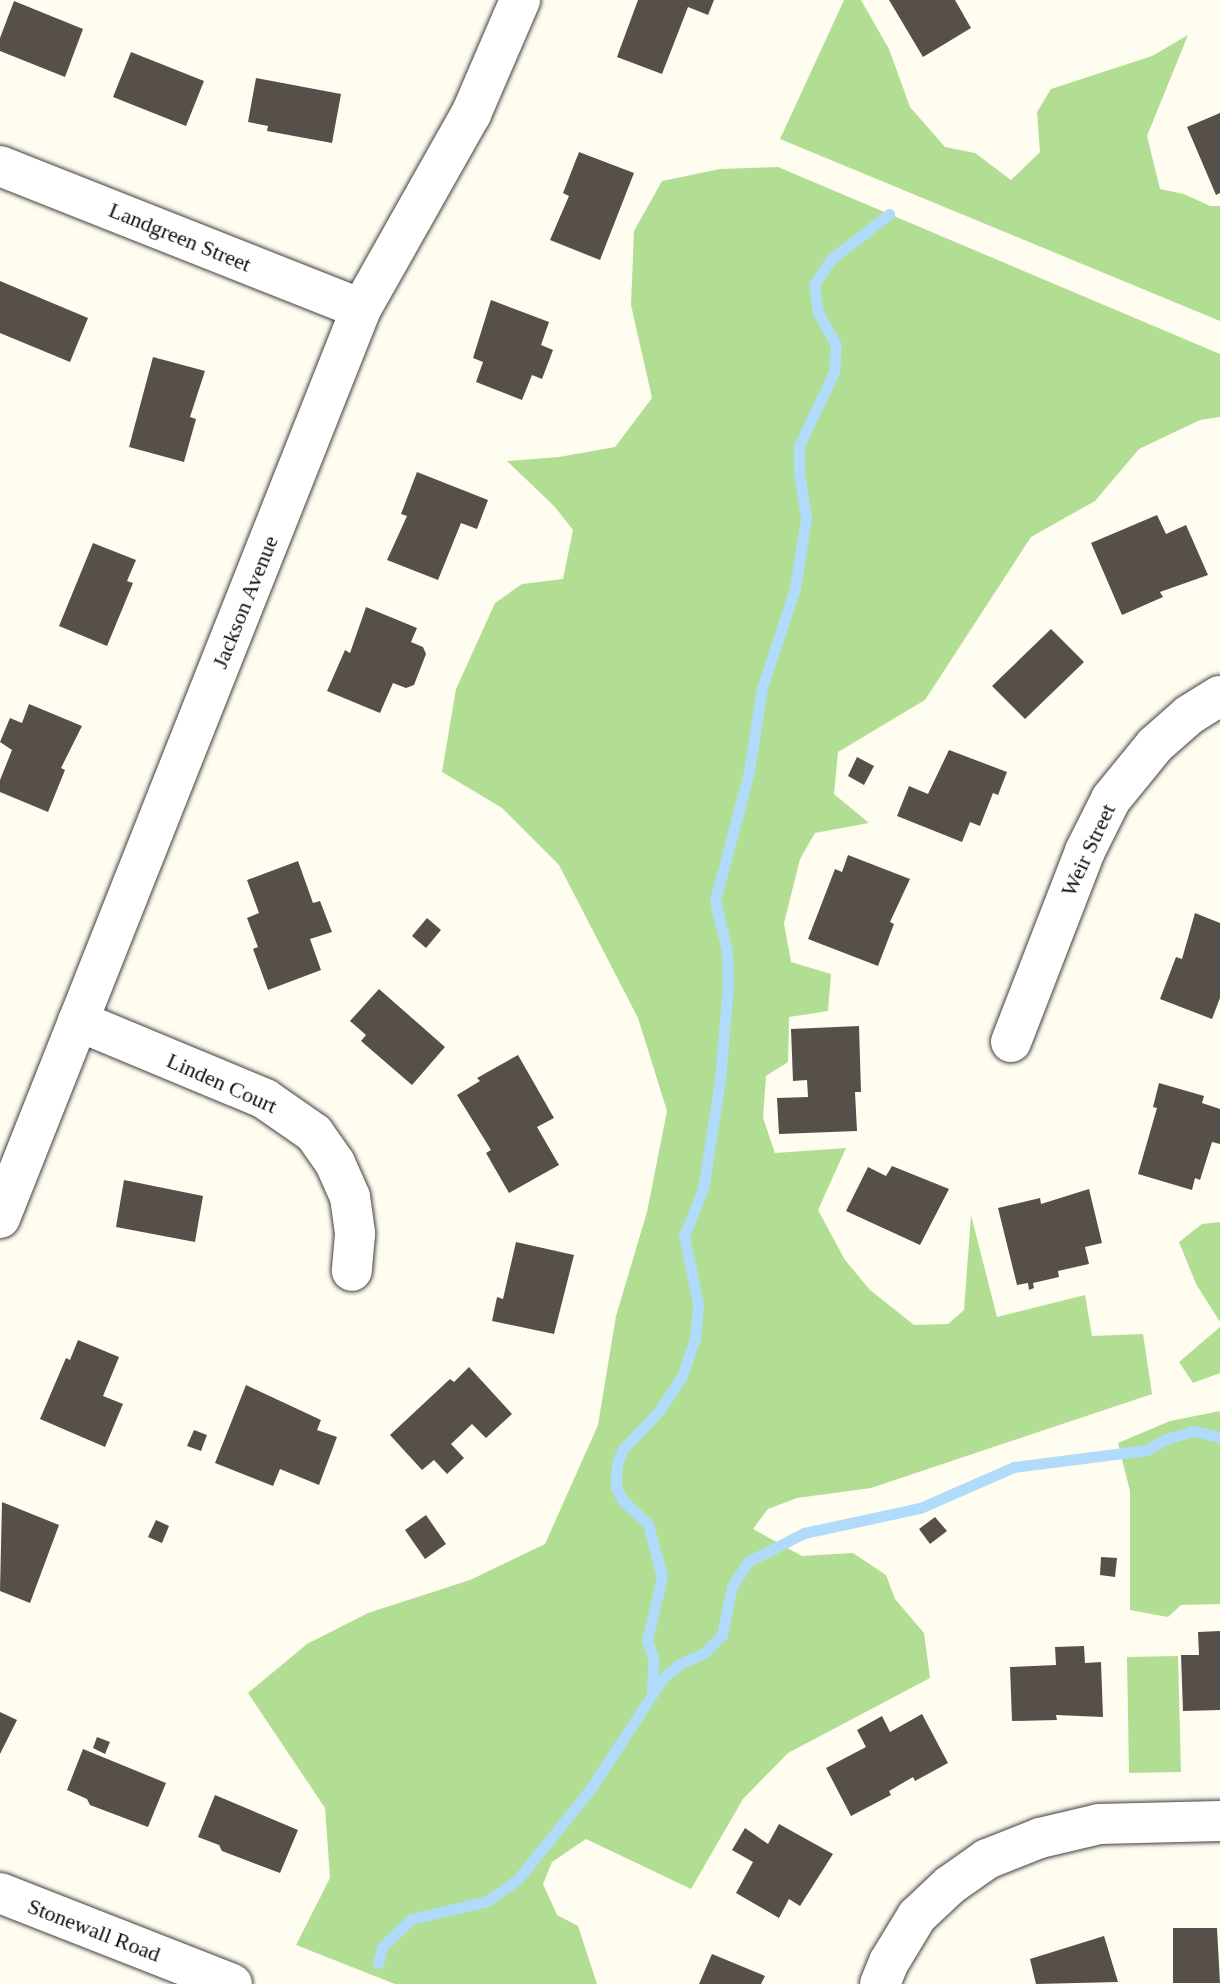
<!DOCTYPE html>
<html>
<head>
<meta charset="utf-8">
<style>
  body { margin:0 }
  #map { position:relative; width:1220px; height:1984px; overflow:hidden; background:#fffdef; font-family:"Times New Roman",serif }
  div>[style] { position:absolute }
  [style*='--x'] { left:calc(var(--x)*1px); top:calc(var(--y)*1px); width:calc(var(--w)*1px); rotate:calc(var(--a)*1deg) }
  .forest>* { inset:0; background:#b2de94 }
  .stream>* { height:11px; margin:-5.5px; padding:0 5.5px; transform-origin:5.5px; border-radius:5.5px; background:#b0dbfa }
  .building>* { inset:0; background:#57504a }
  .roads { filter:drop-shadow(0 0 2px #414141) drop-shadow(0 0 2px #414141) }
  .minor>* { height:40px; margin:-20px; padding:0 20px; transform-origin:20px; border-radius:20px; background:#fff }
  span { translate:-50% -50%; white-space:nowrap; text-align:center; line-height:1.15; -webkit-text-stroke:8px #fff; paint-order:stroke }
  .street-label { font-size:22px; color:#0e0e0e }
</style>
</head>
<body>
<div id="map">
  <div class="forest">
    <div style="clip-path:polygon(844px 0,861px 0,889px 49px,910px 107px,945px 147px,975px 153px,1011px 180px,1040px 152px,1037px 112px,1051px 89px,1152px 56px,1188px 35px,1147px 136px,1160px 189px,1184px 194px,1210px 206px,1220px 206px,1220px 321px,780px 139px)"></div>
    <div style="clip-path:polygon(778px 167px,1220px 354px,1220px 417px,1200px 420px,1139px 449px,1095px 501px,1031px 537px,925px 700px,838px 752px,834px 794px,869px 823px,815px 833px,800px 859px,784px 923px,791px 962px,831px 974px,828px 1011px,789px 1017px,788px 1062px,766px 1076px,763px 1118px,775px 1153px,846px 1148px,818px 1210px,845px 1260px,870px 1290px,914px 1325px,948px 1324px,964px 1310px,971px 1215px,997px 1317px,1085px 1295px,1092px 1336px,1143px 1334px,1152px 1394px,871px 1488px,797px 1498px,768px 1509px,753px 1529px,802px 1556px,853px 1553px,886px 1575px,895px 1599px,924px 1633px,930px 1678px,788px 1753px,743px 1799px,691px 1889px,586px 1839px,552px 1862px,543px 1884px,557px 1915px,578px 1926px,597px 1984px,395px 1984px,296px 1945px,330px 1878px,325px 1808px,248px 1693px,307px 1644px,368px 1613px,470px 1580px,545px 1544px,598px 1425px,616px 1316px,647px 1212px,667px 1111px,638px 1018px,559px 865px,502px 808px,442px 772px,456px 689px,495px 603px,522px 584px,563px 579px,573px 530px,555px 507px,507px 461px,559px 457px,615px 447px,652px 398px,631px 305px,634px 231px,662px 181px,720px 169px)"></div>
    <div style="clip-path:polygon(1220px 1222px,1220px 1322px,1196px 1284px,1179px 1242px,1202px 1224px)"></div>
    <div style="clip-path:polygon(1220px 1327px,1220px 1373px,1193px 1383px,1179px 1362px)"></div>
    <div style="clip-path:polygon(1220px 1411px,1220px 1604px,1181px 1605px,1168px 1617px,1130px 1610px,1130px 1491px,1118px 1443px,1170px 1421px)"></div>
    <div style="clip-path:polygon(1178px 1656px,1181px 1772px,1129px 1773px,1127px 1657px)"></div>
  </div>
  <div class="stream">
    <div style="--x:652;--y:1692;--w:34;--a:-88"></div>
    <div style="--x:653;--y:1658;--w:19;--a:-108"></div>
    <div style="--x:647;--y:1640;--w:65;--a:-76.6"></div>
    <div style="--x:662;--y:1577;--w:55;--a:-104.8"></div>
    <div style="--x:648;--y:1524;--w:35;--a:-137"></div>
    <div style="--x:622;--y:1500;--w:14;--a:-115"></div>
    <div style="--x:616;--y:1487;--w:24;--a:-88"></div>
    <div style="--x:617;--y:1463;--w:15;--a:-67"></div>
    <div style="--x:623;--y:1449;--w:52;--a:-46.5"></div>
    <div style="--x:659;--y:1411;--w:42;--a:-56.7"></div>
    <div style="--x:682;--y:1376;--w:39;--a:-71"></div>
    <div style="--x:695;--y:1339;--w:35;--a:-85"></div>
    <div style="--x:698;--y:1304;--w:69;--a:-101.6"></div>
    <div style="--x:684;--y:1236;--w:51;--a:-68"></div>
    <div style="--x:703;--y:1189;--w:110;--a:-81.1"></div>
    <div style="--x:720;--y:1080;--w:95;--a:-85.2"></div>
    <div style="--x:728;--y:985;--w:34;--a:-92"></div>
    <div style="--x:727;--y:951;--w:51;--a:-103.5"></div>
    <div style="--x:715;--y:901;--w:134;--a:-75.3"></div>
    <div style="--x:749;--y:771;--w:84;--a:-81.1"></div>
    <div style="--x:762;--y:688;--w:105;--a:-71.7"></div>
    <div style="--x:795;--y:588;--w:71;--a:-81.1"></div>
    <div style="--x:806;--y:518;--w:46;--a:-98.8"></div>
    <div style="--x:799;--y:473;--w:27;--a:-90"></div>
    <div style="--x:799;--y:446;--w:82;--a:-64.7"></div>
    <div style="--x:834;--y:372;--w:27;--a:-86"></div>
    <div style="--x:836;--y:345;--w:37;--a:-119"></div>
    <div style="--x:818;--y:313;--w:28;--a:-98"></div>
    <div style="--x:814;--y:285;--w:30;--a:-57"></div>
    <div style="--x:830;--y:260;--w:75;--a:-37.9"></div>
    <div style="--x:378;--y:1963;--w:16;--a:-76"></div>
    <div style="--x:382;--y:1947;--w:40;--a:-44"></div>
    <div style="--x:411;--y:1919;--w:78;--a:-13.3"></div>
    <div style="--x:487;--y:1901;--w:38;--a:-35"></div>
    <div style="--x:518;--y:1879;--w:113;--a:-51.1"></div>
    <div style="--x:589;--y:1791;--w:135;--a:-56.8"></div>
    <div style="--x:663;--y:1678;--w:23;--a:-40"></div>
    <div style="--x:681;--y:1663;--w:25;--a:-23"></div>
    <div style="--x:704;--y:1653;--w:25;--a:-45"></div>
    <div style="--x:722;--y:1635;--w:50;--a:-78.5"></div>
    <div style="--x:732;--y:1586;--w:30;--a:-56"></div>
    <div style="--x:749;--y:1561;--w:62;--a:-27"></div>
    <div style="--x:804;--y:1533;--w:119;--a:-12.2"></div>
    <div style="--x:920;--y:1508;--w:103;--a:-23.6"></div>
    <div style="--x:1014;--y:1467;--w:134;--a:-7.3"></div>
    <div style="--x:1147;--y:1450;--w:22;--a:-30"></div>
    <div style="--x:1166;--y:1439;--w:29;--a:-16"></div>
    <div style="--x:1194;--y:1431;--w:27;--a:13"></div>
  </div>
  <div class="building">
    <div style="clip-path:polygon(638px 0,714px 0,708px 15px,688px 7px,662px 74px,617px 57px)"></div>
    <div style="clip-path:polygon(889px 0,955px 0,971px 28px,923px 57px)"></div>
    <div style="clip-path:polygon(14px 1px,83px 29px,65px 77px,0 51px,0 38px)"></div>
    <div style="clip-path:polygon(131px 52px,204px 81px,186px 126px,113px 97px)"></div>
    <div style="clip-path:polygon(256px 78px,341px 94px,332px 143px,267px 131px,268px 126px,248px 122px)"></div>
    <div style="clip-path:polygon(1220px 113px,1220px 193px,1216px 195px,1187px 127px)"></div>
    <div style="clip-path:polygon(579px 152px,634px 173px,600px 260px,550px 240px,569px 196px,563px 193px)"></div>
    <div style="clip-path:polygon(0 281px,88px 318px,70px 362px,0 333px)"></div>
    <div style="clip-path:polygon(491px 300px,549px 322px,541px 345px,553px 350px,542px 379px,532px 375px,522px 400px,476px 382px,483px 362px,473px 358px)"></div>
    <div style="clip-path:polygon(153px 357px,205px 371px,190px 417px,196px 419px,184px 462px,129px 447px)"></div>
    <div style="clip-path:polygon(417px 472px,488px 500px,477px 529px,461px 523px,438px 580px,387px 560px,407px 516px,401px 514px)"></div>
    <div style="clip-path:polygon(1157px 515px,1166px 534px,1186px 525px,1208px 575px,1160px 592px,1163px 597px,1122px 615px,1091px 543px)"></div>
    <div style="clip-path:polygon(93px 543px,136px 560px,127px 581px,133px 583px,107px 646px,59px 626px)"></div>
    <div style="clip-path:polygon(366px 607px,417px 628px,411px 642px,423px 647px,426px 654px,414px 685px,406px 688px,393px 683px,380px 713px,327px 691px,345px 650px,350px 653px)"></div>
    <div style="clip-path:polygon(1051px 629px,1084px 662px,1025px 719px,992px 686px)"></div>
    <div style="clip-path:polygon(29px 704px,82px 726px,61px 768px,65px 770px,48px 812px,0 792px,0 780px,12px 750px,0 742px,10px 718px,22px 723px)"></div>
    <div style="clip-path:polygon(949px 750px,1007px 772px,998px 795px,993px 793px,980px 826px,970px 822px,962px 842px,897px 816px,909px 786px,928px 794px)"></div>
    <div style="clip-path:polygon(857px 757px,874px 766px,864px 785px,848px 776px)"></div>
    <div style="clip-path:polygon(848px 855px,910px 879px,890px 922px,894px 924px,878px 966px,808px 939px,835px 869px,842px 872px)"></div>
    <div style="clip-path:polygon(298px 861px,313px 903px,320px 901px,332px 932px,310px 939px,321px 970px,268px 990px,253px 949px,258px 947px,247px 918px,259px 913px,247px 880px)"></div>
    <div style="clip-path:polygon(1195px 913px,1220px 923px,1220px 998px,1212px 1019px,1160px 999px,1176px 957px,1182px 959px)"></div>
    <div style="clip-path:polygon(427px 918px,441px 930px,426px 948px,412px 936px)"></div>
    <div style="clip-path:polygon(379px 989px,445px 1047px,412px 1085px,361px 1041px,366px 1035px,350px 1021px)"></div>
    <div style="clip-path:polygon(859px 1026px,861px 1092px,855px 1092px,857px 1131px,779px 1134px,777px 1098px,808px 1097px,807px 1080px,793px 1081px,791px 1029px)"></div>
    <div style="clip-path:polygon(518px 1055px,554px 1118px,537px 1127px,559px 1165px,509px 1193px,486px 1153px,491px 1150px,457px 1095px,480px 1081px,477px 1078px)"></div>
    <div style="clip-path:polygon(1159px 1083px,1204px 1096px,1202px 1103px,1220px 1109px,1220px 1144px,1212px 1142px,1200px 1180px,1195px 1178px,1192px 1190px,1138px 1174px,1157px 1108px,1153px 1107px)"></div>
    <div style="clip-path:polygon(892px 1166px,949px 1189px,920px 1245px,846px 1211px,868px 1167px,886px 1176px)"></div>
    <div style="clip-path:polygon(124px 1180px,203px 1196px,195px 1242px,116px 1227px)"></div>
    <div style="clip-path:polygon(1089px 1189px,1102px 1243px,1085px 1247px,1089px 1264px,1058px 1271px,1059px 1277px,1033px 1283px,1034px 1288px,1029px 1290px,1028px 1283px,1017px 1285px,998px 1208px,1040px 1198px,1041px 1204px)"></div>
    <div style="clip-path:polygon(516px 1242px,574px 1255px,554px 1334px,492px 1321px,497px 1297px,503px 1299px)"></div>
    <div style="clip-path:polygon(78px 1340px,119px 1357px,103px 1396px,123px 1404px,105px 1447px,40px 1419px,66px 1358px,70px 1360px)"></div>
    <div style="clip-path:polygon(469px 1367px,512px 1414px,486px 1438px,472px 1424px,451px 1444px,464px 1458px,447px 1474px,434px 1460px,422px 1470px,390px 1435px,450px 1379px,454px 1382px)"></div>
    <div style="clip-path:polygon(246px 1385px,321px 1420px,317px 1430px,337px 1437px,319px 1485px,280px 1469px,273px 1486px,215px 1463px)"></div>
    <div style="clip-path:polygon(194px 1430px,207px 1435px,201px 1451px,187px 1446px)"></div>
    <div style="clip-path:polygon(2px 1502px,59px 1525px,30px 1603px,0 1591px)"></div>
    <div style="clip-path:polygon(426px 1515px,446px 1544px,425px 1559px,405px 1530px)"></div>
    <div style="clip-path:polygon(935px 1517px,947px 1531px,930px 1544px,919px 1529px)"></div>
    <div style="clip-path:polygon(156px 1520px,169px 1526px,162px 1543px,148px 1537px)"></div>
    <div style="clip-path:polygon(1101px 1557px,1117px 1558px,1115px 1577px,1100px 1575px)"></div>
    <div style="clip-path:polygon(1220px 1631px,1220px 1710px,1183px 1711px,1181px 1655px,1199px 1655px,1198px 1632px)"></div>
    <div style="clip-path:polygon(1084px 1646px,1085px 1663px,1101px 1662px,1103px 1717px,1056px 1715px,1057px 1720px,1012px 1721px,1010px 1667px,1056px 1665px,1055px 1647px)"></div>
    <div style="clip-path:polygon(0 1712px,17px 1720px,0 1754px)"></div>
    <div style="clip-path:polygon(922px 1714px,948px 1763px,915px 1781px,913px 1777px,889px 1791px,891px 1795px,851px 1816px,826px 1768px,866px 1747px,857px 1730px,882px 1716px,890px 1732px)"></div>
    <div style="clip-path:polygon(97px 1737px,110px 1742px,105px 1754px,93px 1748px)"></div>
    <div style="clip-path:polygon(83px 1749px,166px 1783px,148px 1827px,90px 1805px,87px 1799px,67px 1790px)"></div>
    <div style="clip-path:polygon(215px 1795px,298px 1830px,280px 1873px,222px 1851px,219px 1845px,198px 1837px)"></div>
    <div style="clip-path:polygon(779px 1824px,833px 1854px,800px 1906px,789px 1899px,779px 1918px,736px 1893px,753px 1862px,732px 1850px,745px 1828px,768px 1844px)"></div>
    <div style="clip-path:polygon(1173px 1928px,1217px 1928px,1220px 1983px,1173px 1983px)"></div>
    <div style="clip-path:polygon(1104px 1936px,1118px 1982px,1036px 1984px,1030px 1959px)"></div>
    <div style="clip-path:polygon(712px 1954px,765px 1976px,761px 1984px,699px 1984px)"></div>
  </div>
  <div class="roads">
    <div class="minor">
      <div style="--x:0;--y:166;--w:388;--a:21.6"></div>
      <div style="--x:78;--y:1021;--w:203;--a:22.6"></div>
      <div style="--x:265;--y:1099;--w:60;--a:34.8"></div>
      <div style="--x:314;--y:1133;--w:37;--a:55"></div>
      <div style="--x:335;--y:1163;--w:37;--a:66"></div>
      <div style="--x:350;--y:1197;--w:37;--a:82"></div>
      <div style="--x:355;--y:1234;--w:37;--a:95"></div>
      <div style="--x:1011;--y:1042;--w:205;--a:-68.8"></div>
      <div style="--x:1085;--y:851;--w:58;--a:-63.4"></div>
      <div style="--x:1111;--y:799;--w:70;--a:-50.8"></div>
      <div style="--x:1155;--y:745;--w:45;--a:-41.4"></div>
      <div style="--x:1189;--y:715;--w:36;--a:-32"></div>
      <div style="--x:0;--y:1218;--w:978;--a:-68.34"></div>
      <div style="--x:361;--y:309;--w:224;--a:-60.6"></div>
      <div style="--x:471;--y:114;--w:124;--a:-66.7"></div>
      <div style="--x:0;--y:1893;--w:249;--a:21.4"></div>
      <div style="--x:880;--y:1984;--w:24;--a:-68"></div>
      <div style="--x:889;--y:1962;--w:54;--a:-58.7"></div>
      <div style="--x:917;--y:1916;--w:45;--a:-43.2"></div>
      <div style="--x:950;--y:1885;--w:45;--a:-35.1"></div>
      <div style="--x:987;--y:1859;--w:57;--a:-21.6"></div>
      <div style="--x:1040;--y:1838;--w:61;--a:-13.3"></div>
      <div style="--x:1099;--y:1824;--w:121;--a:-1.4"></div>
    </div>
  </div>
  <div class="street-label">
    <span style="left:180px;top:237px;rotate:22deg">Landgreen Street</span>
    <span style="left:245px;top:602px;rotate:-68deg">Jackson Avenue</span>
    <span style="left:1088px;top:850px;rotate:-65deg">Weir Street</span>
    <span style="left:222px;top:1083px;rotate:24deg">Linden Court</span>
    <span style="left:94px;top:1930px;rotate:21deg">Stonewall Road</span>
  </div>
</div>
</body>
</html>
